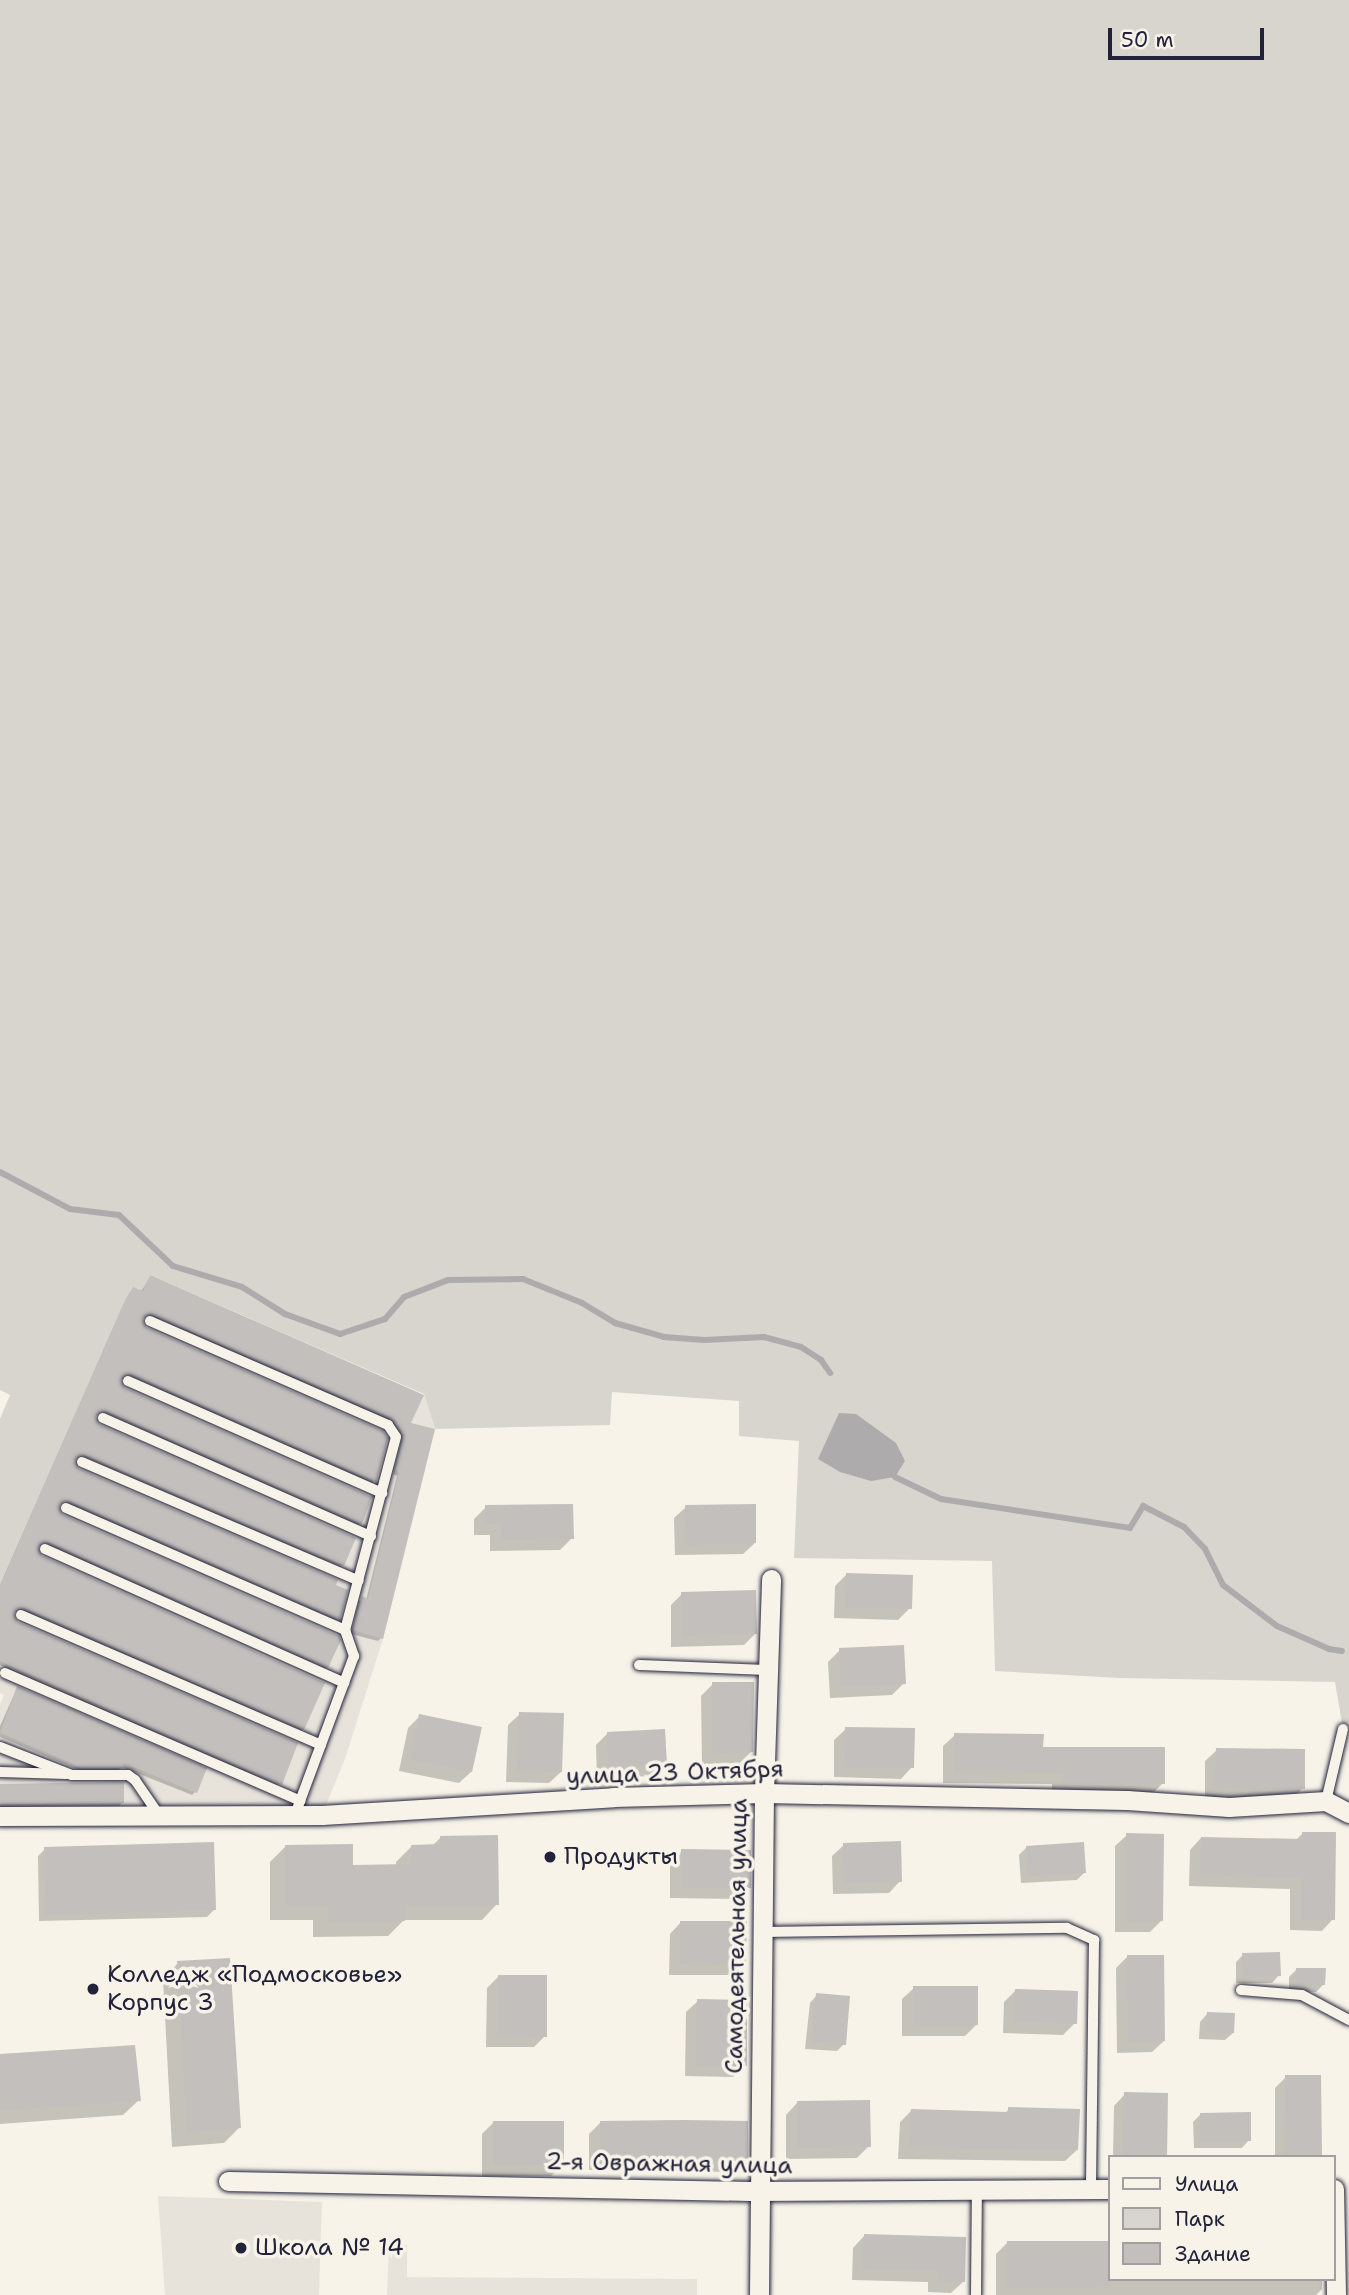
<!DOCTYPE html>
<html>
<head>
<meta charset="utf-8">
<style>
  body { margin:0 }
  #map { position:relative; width:1349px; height:2295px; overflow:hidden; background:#f7f3e8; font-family:"Shantell Sans",sans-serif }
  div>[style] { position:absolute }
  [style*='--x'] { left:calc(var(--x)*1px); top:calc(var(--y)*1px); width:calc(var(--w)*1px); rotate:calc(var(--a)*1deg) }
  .built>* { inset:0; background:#e7e3db }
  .green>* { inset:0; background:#d8d5cf }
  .water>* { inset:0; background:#aeabad }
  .shadow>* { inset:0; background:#0003 }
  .stream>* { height:6px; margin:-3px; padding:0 3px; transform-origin:3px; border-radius:3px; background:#aeabad }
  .building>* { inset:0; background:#c2bfbd }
  .roads { filter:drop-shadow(0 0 2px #22223b) drop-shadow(0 0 2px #22223b) }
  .service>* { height:10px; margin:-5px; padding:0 5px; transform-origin:5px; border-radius:5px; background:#f7f3e8 }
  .minor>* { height:19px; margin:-9.5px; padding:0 9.5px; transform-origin:9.5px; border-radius:9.5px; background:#f7f3e8 }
  .dots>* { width:19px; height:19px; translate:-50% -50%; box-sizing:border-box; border:4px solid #f7f3e8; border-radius:50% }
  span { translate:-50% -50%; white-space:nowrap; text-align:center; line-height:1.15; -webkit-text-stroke:7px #f7f3e8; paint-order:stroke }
  .street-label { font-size:24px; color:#22223b }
  .poi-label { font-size:24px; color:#22223b }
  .left { translate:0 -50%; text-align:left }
  .legend { position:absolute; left:1108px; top:2155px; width:228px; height:126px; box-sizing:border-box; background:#f7f3e8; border:2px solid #a29fa3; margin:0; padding:9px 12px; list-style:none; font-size:21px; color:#22223b }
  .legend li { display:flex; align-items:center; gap:14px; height:35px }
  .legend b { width:35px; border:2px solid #a29fa3 }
  .scale { position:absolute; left:1108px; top:28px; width:156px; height:32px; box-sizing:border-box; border:4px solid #22223b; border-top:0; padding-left:9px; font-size:21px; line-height:24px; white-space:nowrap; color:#22223b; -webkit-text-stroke:5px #f7f3e8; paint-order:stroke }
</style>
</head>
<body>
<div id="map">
  <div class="built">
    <div style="clip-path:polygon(150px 1275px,424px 1395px,435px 1429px,383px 1639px,345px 1759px,322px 1815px,0 1816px,0 1704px,4px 1695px,0 1693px,0 1586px,125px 1300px,133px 1287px)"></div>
    <div style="clip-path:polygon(158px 2196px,322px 2202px,319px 2295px,165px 2295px)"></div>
    <div style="clip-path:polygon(389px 2244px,407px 2245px,407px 2277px,697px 2279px,697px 2295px,387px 2295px)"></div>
  </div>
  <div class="green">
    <div style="clip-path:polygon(0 0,1349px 0,1349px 1731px,1343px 1729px,1335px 1682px,1120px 1678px,995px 1671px,992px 1561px,794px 1558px,799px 1441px,739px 1436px,739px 1401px,612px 1392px,610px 1425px,435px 1429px,424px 1394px,150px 1275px,143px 1291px,125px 1300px,0 1586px,0 1419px,10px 1395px,0 1390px)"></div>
  </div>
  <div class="water">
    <div style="clip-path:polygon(839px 1413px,856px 1414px,896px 1443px,905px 1461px,895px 1477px,871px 1481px,840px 1472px,818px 1459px)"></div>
  </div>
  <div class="shadow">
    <div style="clip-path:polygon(150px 1277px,408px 1425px,381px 1638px,378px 1641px,351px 1634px,359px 1601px,366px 1600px,397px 1476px,393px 1474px,401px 1440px,391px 1424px,149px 1317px,142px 1319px,146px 1329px,386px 1439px,372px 1485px,127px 1377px,120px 1380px,124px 1389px,361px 1523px,357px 1526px,102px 1414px,95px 1416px,99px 1426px,354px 1539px,342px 1565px,339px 1569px,81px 1458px,74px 1460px,78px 1470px,334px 1586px,338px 1619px,335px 1622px,65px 1504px,59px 1505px,62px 1516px,327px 1667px,324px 1670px,44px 1545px,38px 1546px,41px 1557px,303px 1729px,300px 1732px,20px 1611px,13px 1613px,17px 1623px,297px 1745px,277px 1787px,0 1665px,0 1585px,123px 1305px,130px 1292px,141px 1292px)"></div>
    <div style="clip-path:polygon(486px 1507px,572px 1538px,560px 1550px,490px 1551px,490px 1535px,474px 1535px,474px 1519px)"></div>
    <div style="clip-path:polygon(686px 1507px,755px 1543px,743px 1554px,675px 1555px,674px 1518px)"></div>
    <div style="clip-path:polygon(846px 1575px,910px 1608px,898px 1620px,834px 1618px,835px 1586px)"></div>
    <div style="clip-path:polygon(682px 1594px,755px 1634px,744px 1645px,671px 1647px,671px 1605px)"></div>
    <div style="clip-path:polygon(840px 1650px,904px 1683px,892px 1695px,830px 1698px,828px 1662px)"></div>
    <div style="clip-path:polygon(713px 1684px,751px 1752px,740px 1763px,702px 1764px,701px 1696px)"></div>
    <div style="clip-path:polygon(17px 1688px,204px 1769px,195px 1792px,192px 1795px,122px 1767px,118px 1770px,79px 1770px,0 1737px,0 1726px)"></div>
    <div style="clip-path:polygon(520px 1714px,561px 1772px,549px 1783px,506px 1782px,508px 1725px)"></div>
    <div style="clip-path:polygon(420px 1716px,471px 1772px,459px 1783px,399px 1771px,408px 1728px)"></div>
    <div style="clip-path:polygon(846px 1729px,912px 1767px,901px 1779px,834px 1777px,834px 1740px)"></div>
    <div style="clip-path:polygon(608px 1733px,665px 1764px,653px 1776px,597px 1778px,596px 1745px)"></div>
    <div style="clip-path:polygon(955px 1735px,1042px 1748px,1163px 1783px,1151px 1795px,1052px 1794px,1052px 1784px,943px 1783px,943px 1746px)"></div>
    <div style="clip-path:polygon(1217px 1750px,1303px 1788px,1291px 1800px,1205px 1799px,1205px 1761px)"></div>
    <div style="clip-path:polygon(0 1785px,122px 1803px,119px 1806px,0 1807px)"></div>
    <div style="clip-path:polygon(1302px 1834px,1333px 1919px,1322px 1931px,1290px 1930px,1290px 1889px,1189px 1886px,1190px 1850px,1201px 1838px,1295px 1841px)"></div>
    <div style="clip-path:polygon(1127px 1835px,1161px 1921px,1150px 1932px,1115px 1932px,1115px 1846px)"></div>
    <div style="clip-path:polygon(441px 1837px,497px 1904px,482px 1920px,404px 1920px,388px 1936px,313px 1937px,313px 1920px,270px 1920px,270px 1862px,286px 1846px,352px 1867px,396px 1866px,396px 1862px,412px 1846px,432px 1846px)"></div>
    <div style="clip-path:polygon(844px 1845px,900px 1881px,889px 1893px,833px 1894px,832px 1856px)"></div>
    <div style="clip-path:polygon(1027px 1847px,1084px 1873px,1077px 1880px,1021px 1883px,1019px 1855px)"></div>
    <div style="clip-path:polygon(45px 1849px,214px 1910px,207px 1917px,39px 1921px,38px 1856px)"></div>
    <div style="clip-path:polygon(682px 1851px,749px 1887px,738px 1899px,670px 1898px,670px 1863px)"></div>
    <div style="clip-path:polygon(681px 1922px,745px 1964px,733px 1975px,669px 1975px,670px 1934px)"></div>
    <div style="clip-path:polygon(1243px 1955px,1279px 1975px,1272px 1983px,1236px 1983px,1236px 1962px)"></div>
    <div style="clip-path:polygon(1127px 1957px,1164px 2041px,1152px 2052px,1117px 2053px,1116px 1968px)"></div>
    <div style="clip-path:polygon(178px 1963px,239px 2128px,224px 2143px,172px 2147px,163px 1979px)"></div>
    <div style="clip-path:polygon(1297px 1969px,1324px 1984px,1316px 1992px,1289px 1991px,1289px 1977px)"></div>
    <div style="clip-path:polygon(498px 1977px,545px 2036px,534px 2047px,486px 2047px,487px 1988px)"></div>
    <div style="clip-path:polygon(914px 1988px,976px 2025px,965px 2036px,902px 2036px,902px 1999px)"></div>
    <div style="clip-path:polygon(1015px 1991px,1075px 2023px,1063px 2035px,1003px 2033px,1004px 2002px)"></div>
    <div style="clip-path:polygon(817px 1995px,844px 2044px,837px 2051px,805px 2049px,810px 2003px)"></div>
    <div style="clip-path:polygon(698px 2001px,745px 2065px,733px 2077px,685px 2076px,686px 2012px)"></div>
    <div style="clip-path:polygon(1207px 2014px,1233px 2033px,1225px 2040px,1199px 2039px,1200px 2022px)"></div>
    <div style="clip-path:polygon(0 2056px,139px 2100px,123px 2115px,0 2124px)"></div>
    <div style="clip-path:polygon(1286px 2077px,1320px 2157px,1275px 2157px,1275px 2088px)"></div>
    <div style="clip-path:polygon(1125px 2094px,1165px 2157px,1113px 2157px,1114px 2106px)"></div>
    <div style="clip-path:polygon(797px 2103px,869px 2146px,857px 2158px,786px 2159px,786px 2115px)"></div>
    <div style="clip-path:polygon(1009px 2109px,1077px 2150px,1065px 2161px,898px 2159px,900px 2122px,911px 2111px,1004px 2114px)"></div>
    <div style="clip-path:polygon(1201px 2114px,1249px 2140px,1242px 2148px,1194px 2148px,1193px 2122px)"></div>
    <div style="clip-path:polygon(601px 2122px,746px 2160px,735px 2172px,589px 2170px,589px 2134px)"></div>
    <div style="clip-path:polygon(493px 2123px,563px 2164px,551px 2176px,482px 2176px,482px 2134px)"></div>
    <div style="clip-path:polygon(864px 2236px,963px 2282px,951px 2293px,928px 2292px,928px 2282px,852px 2280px,853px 2248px)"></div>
    <div style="clip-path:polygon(1109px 2242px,1109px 2279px,1322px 2279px,1322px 2289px,1316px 2295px,996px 2295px,996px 2254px,1007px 2243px)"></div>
  </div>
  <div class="stream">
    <div style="--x:0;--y:1172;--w:79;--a:27.9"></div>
    <div style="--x:70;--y:1209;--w:49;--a:7"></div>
    <div style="--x:119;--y:1215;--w:74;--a:43.4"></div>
    <div style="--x:173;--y:1266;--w:72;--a:16.9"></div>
    <div style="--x:242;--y:1287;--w:51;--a:32.1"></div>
    <div style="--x:285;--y:1314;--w:59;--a:20"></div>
    <div style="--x:340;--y:1334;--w:47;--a:-18.4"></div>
    <div style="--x:385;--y:1319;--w:29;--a:-49"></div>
    <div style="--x:404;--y:1297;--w:47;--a:-21.1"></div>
    <div style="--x:448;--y:1280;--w:75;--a:-0.8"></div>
    <div style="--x:523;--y:1279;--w:64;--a:22.1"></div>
    <div style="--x:582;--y:1303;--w:39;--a:31"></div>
    <div style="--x:615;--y:1323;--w:51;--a:15.9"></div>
    <div style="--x:664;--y:1337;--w:40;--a:4.3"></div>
    <div style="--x:704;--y:1340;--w:60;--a:-2.9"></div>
    <div style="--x:764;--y:1337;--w:38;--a:15"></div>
    <div style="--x:801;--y:1347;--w:24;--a:33"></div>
    <div style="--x:821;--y:1360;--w:16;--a:55"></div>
    <div style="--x:895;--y:1477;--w:51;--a:25.6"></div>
    <div style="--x:941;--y:1499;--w:191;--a:8.7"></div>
    <div style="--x:1130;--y:1528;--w:26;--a:-59"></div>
    <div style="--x:1143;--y:1506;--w:46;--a:27.1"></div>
    <div style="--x:1184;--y:1527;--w:30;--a:46"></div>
    <div style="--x:1205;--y:1549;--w:40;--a:63.4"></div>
    <div style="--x:1223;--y:1585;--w:68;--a:37.2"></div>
    <div style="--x:1277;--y:1626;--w:57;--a:23.9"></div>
    <div style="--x:1329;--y:1649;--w:13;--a:9"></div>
  </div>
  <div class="building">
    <div style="clip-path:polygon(150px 1275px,424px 1395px,411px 1423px,435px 1429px,383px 1639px,353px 1630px,362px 1596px,368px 1599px,399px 1472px,395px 1471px,403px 1436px,391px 1418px,150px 1314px,143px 1319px,147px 1328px,383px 1431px,388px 1438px,376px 1482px,131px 1374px,121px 1379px,125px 1388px,372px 1497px,362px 1524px,106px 1411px,96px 1416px,100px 1425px,356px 1538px,344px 1566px,85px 1455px,76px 1458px,79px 1469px,338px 1580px,336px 1585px,348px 1590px,340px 1620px,69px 1501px,59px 1506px,63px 1515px,339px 1636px,341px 1640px,328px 1668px,48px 1542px,38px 1547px,42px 1556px,325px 1683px,304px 1730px,24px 1608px,14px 1613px,18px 1622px,298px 1743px,282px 1785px,0 1661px,0 1586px,125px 1300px,133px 1287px,143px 1291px)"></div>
    <div style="clip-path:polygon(573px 1504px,574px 1539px,501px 1540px,501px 1524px,485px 1524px,485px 1505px)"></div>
    <div style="clip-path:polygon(756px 1504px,756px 1543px,686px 1545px,685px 1505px)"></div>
    <div style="clip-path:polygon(846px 1573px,913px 1575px,912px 1609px,845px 1607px)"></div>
    <div style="clip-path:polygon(756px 1590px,757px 1634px,682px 1636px,681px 1592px)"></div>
    <div style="clip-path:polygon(904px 1645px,906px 1684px,841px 1687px,839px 1648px)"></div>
    <div style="clip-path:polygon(712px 1682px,754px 1682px,753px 1752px,713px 1753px)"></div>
    <div style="clip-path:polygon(17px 1686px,207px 1768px,197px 1793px,123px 1763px,123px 1768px,82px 1768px,0 1733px)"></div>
    <div style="clip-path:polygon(519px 1712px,564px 1713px,562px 1772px,517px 1771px)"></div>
    <div style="clip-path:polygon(419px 1714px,482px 1727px,472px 1772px,410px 1759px)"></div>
    <div style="clip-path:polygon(845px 1727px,915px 1728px,914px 1768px,844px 1767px)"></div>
    <div style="clip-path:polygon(665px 1729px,667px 1765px,608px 1767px,607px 1732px)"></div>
    <div style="clip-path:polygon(954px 1733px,1044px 1734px,1043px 1747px,1165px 1747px,1165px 1784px,1063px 1783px,1063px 1773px,954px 1772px)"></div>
    <div style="clip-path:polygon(1216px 1748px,1305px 1749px,1305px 1789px,1215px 1788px)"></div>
    <div style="clip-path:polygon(124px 1782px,124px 1803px,0 1804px,0 1784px)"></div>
    <div style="clip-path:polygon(1302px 1832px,1336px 1832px,1335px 1920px,1301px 1920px,1301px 1878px,1200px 1875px,1201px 1837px,1302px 1839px)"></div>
    <div style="clip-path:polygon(1126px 1833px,1164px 1834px,1163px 1921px,1126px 1921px)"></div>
    <div style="clip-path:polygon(498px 1835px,499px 1905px,405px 1905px,405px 1921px,328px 1922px,328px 1905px,285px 1905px,285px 1845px,353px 1844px,353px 1865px,411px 1864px,411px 1845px,440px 1844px,440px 1836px)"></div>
    <div style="clip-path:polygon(901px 1841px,902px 1882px,844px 1883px,843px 1843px)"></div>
    <div style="clip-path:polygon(214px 1842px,216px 1910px,46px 1915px,44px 1847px)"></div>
    <div style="clip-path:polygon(1084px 1842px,1086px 1873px,1028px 1876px,1026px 1846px)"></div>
    <div style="clip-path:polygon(681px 1849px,751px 1850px,751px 1888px,681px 1887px)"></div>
    <div style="clip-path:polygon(680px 1921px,747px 1921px,746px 1965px,680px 1964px)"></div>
    <div style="clip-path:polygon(1280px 1952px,1281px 1976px,1243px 1977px,1242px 1953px)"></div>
    <div style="clip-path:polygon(1127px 1955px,1164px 1955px,1165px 2041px,1128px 2042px)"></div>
    <div style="clip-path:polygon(230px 1958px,241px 2128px,187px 2132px,177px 1961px)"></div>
    <div style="clip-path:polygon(1296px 1968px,1326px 1968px,1325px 1985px,1296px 1984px)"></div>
    <div style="clip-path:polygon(498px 1975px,547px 1975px,547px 2037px,497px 2036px)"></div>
    <div style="clip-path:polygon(913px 1986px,978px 1986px,978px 2025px,913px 2025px)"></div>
    <div style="clip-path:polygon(1015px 1989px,1078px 1991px,1077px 2024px,1014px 2022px)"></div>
    <div style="clip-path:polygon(816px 1993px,850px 1996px,846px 2045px,812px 2042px)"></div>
    <div style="clip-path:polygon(697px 1999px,747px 2000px,747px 2066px,696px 2065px)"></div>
    <div style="clip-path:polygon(1207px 2012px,1235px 2013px,1234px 2033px,1206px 2032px)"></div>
    <div style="clip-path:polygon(135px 2045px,141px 2101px,0 2110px,0 2054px)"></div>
    <div style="clip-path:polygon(1285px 2075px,1321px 2075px,1322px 2157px,1286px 2157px)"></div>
    <div style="clip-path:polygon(1124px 2092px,1168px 2093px,1167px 2157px,1123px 2157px)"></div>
    <div style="clip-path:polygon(870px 2100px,871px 2147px,797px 2148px,797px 2101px)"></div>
    <div style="clip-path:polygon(1008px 2107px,1080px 2109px,1078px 2150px,909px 2148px,911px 2109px,1008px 2112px)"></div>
    <div style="clip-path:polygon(1251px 2112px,1251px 2141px,1200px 2142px,1200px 2113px)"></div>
    <div style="clip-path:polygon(684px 2120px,748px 2121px,748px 2161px,600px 2159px,600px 2121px)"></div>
    <div style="clip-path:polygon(493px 2121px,564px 2121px,564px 2165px,493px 2165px)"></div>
    <div style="clip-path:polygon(864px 2234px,966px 2237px,965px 2282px,938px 2281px,939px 2271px,863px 2269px)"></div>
    <div style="clip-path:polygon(1007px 2241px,1109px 2241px,1109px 2287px,1007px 2288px)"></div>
  </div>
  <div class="roads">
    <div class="service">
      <div style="--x:150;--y:1321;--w:260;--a:23.6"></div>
      <div style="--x:388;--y:1425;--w:14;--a:56"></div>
      <div style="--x:396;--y:1437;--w:200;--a:104.8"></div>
      <div style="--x:345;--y:1630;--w:28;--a:71"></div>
      <div style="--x:354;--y:1656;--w:170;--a:110.4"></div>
      <div style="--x:128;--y:1381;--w:278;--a:23.8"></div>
      <div style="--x:103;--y:1418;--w:293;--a:23.8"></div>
      <div style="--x:82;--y:1462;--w:301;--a:23.2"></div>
      <div style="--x:66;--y:1508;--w:305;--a:23.6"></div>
      <div style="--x:45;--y:1549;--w:328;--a:24.1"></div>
      <div style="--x:21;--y:1615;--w:327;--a:23.4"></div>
      <div style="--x:639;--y:1665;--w:129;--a:2.2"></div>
      <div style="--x:5;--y:1673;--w:322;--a:23.4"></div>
      <div style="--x:0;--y:1747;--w:77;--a:21.3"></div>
      <div style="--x:72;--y:1775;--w:56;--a:0"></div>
      <div style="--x:128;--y:1775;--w:9;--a:36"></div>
      <div style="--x:135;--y:1780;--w:42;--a:55.6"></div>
      <div style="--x:0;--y:1772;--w:66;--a:1.7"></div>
      <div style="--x:1326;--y:1801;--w:74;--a:-76.7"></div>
      <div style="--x:762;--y:1932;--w:305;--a:-0.8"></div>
      <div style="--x:1067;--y:1928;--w:30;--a:24"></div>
      <div style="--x:1094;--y:1940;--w:249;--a:90.7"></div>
      <div style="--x:1241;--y:1990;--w:61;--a:4.7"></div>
      <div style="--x:1302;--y:1995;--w:53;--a:28"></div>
      <div style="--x:976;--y:2295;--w:106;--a:-89.5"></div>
    </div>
    <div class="minor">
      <div style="--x:0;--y:1816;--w:322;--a:-0.2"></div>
      <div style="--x:322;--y:1815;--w:292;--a:-3.5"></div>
      <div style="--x:613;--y:1797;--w:151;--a:-1.5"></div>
      <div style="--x:764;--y:1793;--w:363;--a:1.1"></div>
      <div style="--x:1127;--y:1800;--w:102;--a:3.9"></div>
      <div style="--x:1229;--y:1807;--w:97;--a:-3.5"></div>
      <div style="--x:1326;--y:1801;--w:26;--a:28"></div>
      <div style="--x:228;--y:2181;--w:522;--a:1.1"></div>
      <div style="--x:750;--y:2191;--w:359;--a:-0.3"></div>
      <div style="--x:1334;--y:2189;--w:106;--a:88.9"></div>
      <div style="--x:759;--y:2295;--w:502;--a:-89.43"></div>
      <div style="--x:764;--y:1793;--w:214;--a:-88.1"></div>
    </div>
  </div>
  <div class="dots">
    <div style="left:550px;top:1857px;background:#22223b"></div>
    <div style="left:93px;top:1989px;background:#22223b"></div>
    <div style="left:241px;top:2248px;background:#22223b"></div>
  </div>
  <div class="street-label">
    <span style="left:675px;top:1773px;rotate:-2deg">улица 23 Октября</span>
    <span style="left:737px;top:1936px;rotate:-89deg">Самодеятельная улица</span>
    <span style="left:669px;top:2164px;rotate:1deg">2-я Овражная улица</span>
  </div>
  <div class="poi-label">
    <span class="left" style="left:564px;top:1857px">Продукты</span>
    <span class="left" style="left:107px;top:1989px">Колледж «Подмосковье»<br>Корпус 3</span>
    <span class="left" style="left:255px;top:2248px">Школа № 14</span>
  </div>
  <ul class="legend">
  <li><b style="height:9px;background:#f7f3e8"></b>Улица</li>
  <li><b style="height:19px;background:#d8d5cf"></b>Парк</li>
  <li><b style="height:19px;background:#c2bfbd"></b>Здание</li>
  </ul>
  <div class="scale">50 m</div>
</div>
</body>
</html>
